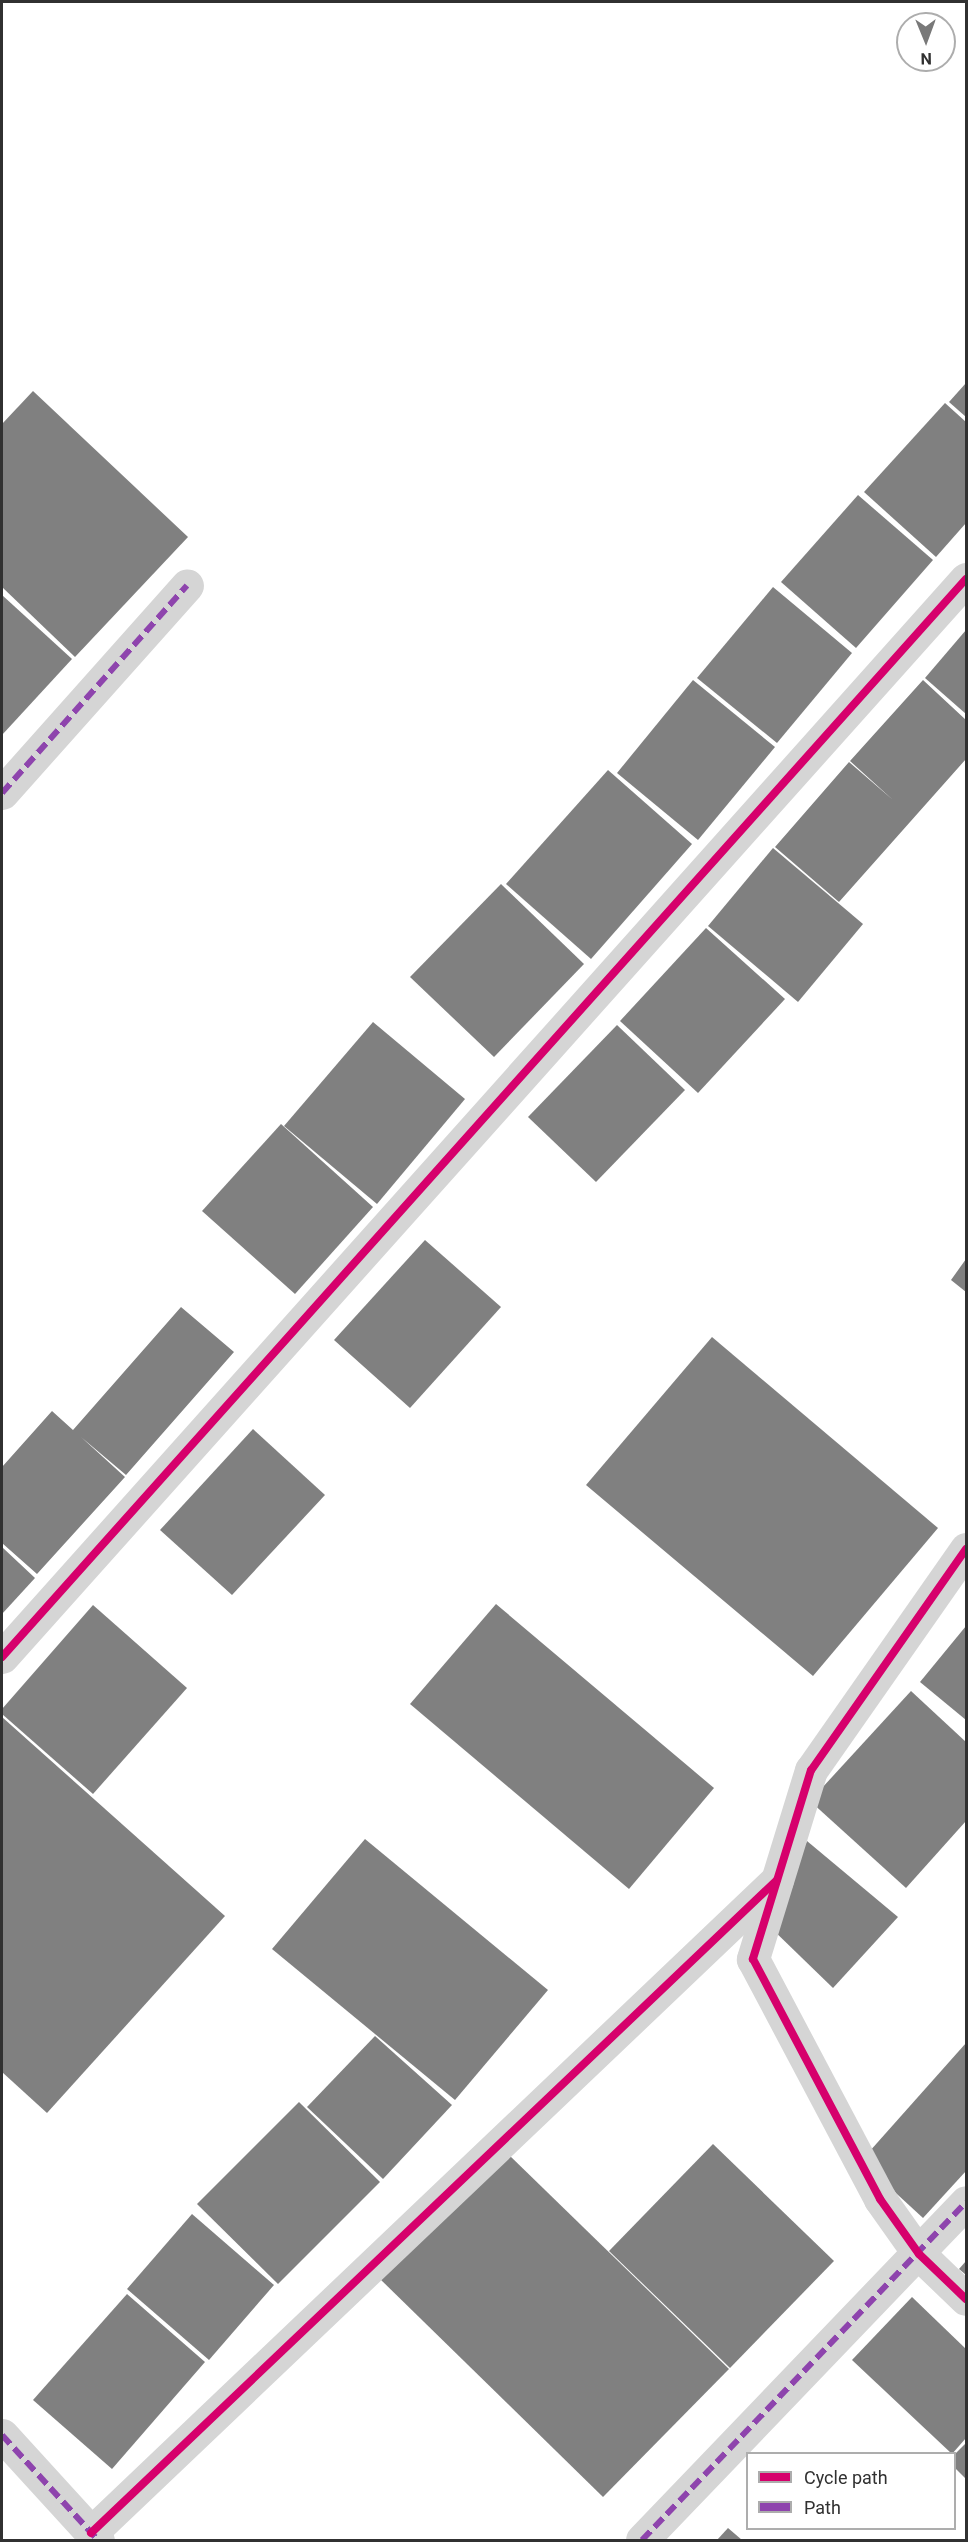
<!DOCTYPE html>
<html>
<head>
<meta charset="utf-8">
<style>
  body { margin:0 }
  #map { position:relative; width:968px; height:2542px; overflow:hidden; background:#fff; font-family:Roboto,sans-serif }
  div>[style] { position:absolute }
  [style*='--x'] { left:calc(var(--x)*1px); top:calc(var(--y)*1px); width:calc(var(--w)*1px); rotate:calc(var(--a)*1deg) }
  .building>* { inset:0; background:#808080 }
  .street>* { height:33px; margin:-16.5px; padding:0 16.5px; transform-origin:16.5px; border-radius:16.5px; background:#d5d5d5 }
  .quiet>* { height:6px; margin-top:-3px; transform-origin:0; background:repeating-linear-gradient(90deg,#8e44ad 0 12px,transparent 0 18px) }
  .cycleway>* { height:8px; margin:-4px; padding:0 4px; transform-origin:4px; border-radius:4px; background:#d6006c }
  span { translate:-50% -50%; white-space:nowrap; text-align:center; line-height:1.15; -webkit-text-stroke:6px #fff; paint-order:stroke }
  .frame { position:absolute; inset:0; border:3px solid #313131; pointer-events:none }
  .legend { position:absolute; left:746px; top:2452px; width:210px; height:78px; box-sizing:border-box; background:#fff; border:2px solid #adadad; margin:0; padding:8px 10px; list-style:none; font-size:18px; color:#313131 }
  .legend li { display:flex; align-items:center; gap:12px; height:30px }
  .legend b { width:30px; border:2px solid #adadad }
  .north { position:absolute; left:896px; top:12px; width:60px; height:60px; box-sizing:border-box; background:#fff; border:2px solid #adadad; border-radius:50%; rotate:179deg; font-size:16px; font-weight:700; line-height:24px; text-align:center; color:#313131 }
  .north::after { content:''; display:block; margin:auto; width:21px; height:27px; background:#797979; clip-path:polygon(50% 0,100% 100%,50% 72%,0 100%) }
</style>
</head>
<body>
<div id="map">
  <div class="building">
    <div style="clip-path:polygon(966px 383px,966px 417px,949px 402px)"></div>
    <div style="clip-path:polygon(33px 391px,188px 537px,75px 657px,2px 587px,2px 424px)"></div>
    <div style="clip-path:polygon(945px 403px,966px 422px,966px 523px,936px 557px,864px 492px)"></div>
    <div style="clip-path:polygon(858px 495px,933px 560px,856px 648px,781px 582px)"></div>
    <div style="clip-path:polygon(773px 587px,852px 653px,777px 743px,697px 678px)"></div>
    <div style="clip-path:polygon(2px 595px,72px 659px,2px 735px)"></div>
    <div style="clip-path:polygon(966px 630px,966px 714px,925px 678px)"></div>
    <div style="clip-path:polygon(693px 680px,775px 747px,698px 840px,617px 773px)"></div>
    <div style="clip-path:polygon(923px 680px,966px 720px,966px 759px,839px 902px,775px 847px,849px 762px,893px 800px,850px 761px)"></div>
    <div style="clip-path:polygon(608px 770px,692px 844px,591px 959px,506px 884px)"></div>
    <div style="clip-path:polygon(773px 848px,863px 924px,798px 1002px,708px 926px)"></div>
    <div style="clip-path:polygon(501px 884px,584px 964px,494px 1057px,410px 977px)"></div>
    <div style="clip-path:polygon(706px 928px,785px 999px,698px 1093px,620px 1021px)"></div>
    <div style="clip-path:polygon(373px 1022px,465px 1099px,377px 1204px,284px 1126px)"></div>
    <div style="clip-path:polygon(617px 1025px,685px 1090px,596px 1182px,528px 1117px)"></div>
    <div style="clip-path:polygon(281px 1124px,373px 1207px,295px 1294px,202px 1211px)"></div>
    <div style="clip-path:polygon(425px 1240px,501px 1307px,410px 1408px,334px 1340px)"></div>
    <div style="clip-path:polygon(966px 1259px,966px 1292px,951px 1280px)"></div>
    <div style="clip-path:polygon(181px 1307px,234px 1352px,126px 1475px,81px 1437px,125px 1477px,37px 1574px,2px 1543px,2px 1467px,52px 1411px,73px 1430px)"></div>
    <div style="clip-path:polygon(712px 1337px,938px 1528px,813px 1676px,586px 1485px)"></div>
    <div style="clip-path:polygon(253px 1429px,325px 1495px,232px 1595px,160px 1530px)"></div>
    <div style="clip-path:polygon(2px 1547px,35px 1578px,2px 1614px)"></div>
    <div style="clip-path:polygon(496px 1604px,714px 1788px,629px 1889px,410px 1704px)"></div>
    <div style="clip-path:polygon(93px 1605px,187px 1688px,93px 1794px,2px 1714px,2px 1709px)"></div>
    <div style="clip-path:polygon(966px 1626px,966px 1720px,920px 1682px)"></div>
    <div style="clip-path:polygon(911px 1691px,966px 1742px,966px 1821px,906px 1888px,810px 1801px)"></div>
    <div style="clip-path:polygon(2px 1717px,225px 1916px,47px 2113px,2px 2072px)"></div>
    <div style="clip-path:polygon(365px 1839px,548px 1990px,455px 2100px,272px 1949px)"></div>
    <div style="clip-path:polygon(807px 1841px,898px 1917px,833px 1988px,768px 1925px)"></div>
    <div style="clip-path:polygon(375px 2036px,452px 2105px,383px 2179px,307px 2107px)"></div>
    <div style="clip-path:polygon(966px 2043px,966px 2171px,923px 2218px,861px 2161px)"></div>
    <div style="clip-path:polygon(299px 2102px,380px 2182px,278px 2284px,197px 2204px)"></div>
    <div style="clip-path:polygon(713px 2144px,834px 2261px,730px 2368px,609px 2251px)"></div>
    <div style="clip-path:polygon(504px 2150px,729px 2369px,603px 2497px,378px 2277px)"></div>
    <div style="clip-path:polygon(192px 2214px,274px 2285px,209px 2360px,127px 2289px)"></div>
    <div style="clip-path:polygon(966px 2261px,966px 2275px,959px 2269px)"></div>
    <div style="clip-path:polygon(127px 2294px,205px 2362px,112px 2469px,33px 2400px)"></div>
    <div style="clip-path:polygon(912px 2297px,966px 2349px,966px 2438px,952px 2454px,852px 2360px)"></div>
    <div style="clip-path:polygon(966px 2443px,966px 2479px,954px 2467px,954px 2455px)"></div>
    <div style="clip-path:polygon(728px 2528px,742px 2540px,717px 2540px)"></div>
  </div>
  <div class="street">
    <div style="--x:2;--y:793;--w:278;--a:-48.3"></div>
    <div style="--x:966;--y:1549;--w:270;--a:125"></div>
    <div style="--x:811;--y:1770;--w:198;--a:107.1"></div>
    <div style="--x:753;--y:1959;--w:272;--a:62.1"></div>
    <div style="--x:880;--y:2199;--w:67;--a:54.7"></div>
    <div style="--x:919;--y:2254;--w:65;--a:43.8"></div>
    <div style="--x:2;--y:1657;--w:1446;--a:-48.2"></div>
    <div style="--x:2;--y:2435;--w:142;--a:47.6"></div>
    <div style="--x:91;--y:2533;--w:947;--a:-43.59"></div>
    <div style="--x:642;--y:2540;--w:468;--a:-46.2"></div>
  </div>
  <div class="quiet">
    <div style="--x:2;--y:793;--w:278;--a:-48.3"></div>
    <div style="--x:2;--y:2435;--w:142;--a:47.6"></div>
    <div style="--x:642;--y:2540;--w:468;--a:-46.2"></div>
  </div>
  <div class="cycleway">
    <div style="--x:966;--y:1549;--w:270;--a:125"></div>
    <div style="--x:811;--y:1770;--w:198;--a:107.1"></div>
    <div style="--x:753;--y:1959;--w:272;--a:62.1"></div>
    <div style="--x:880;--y:2199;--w:67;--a:54.7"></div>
    <div style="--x:919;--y:2254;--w:65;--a:43.8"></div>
    <div style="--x:2;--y:1657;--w:1446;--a:-48.2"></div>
    <div style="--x:91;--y:2533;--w:947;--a:-43.59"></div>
  </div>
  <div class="frame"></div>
  <ul class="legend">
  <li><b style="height:8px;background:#d6006c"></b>Cycle path</li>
  <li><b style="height:8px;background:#8e44ad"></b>Path</li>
  </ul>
  <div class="north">N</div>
</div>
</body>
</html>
